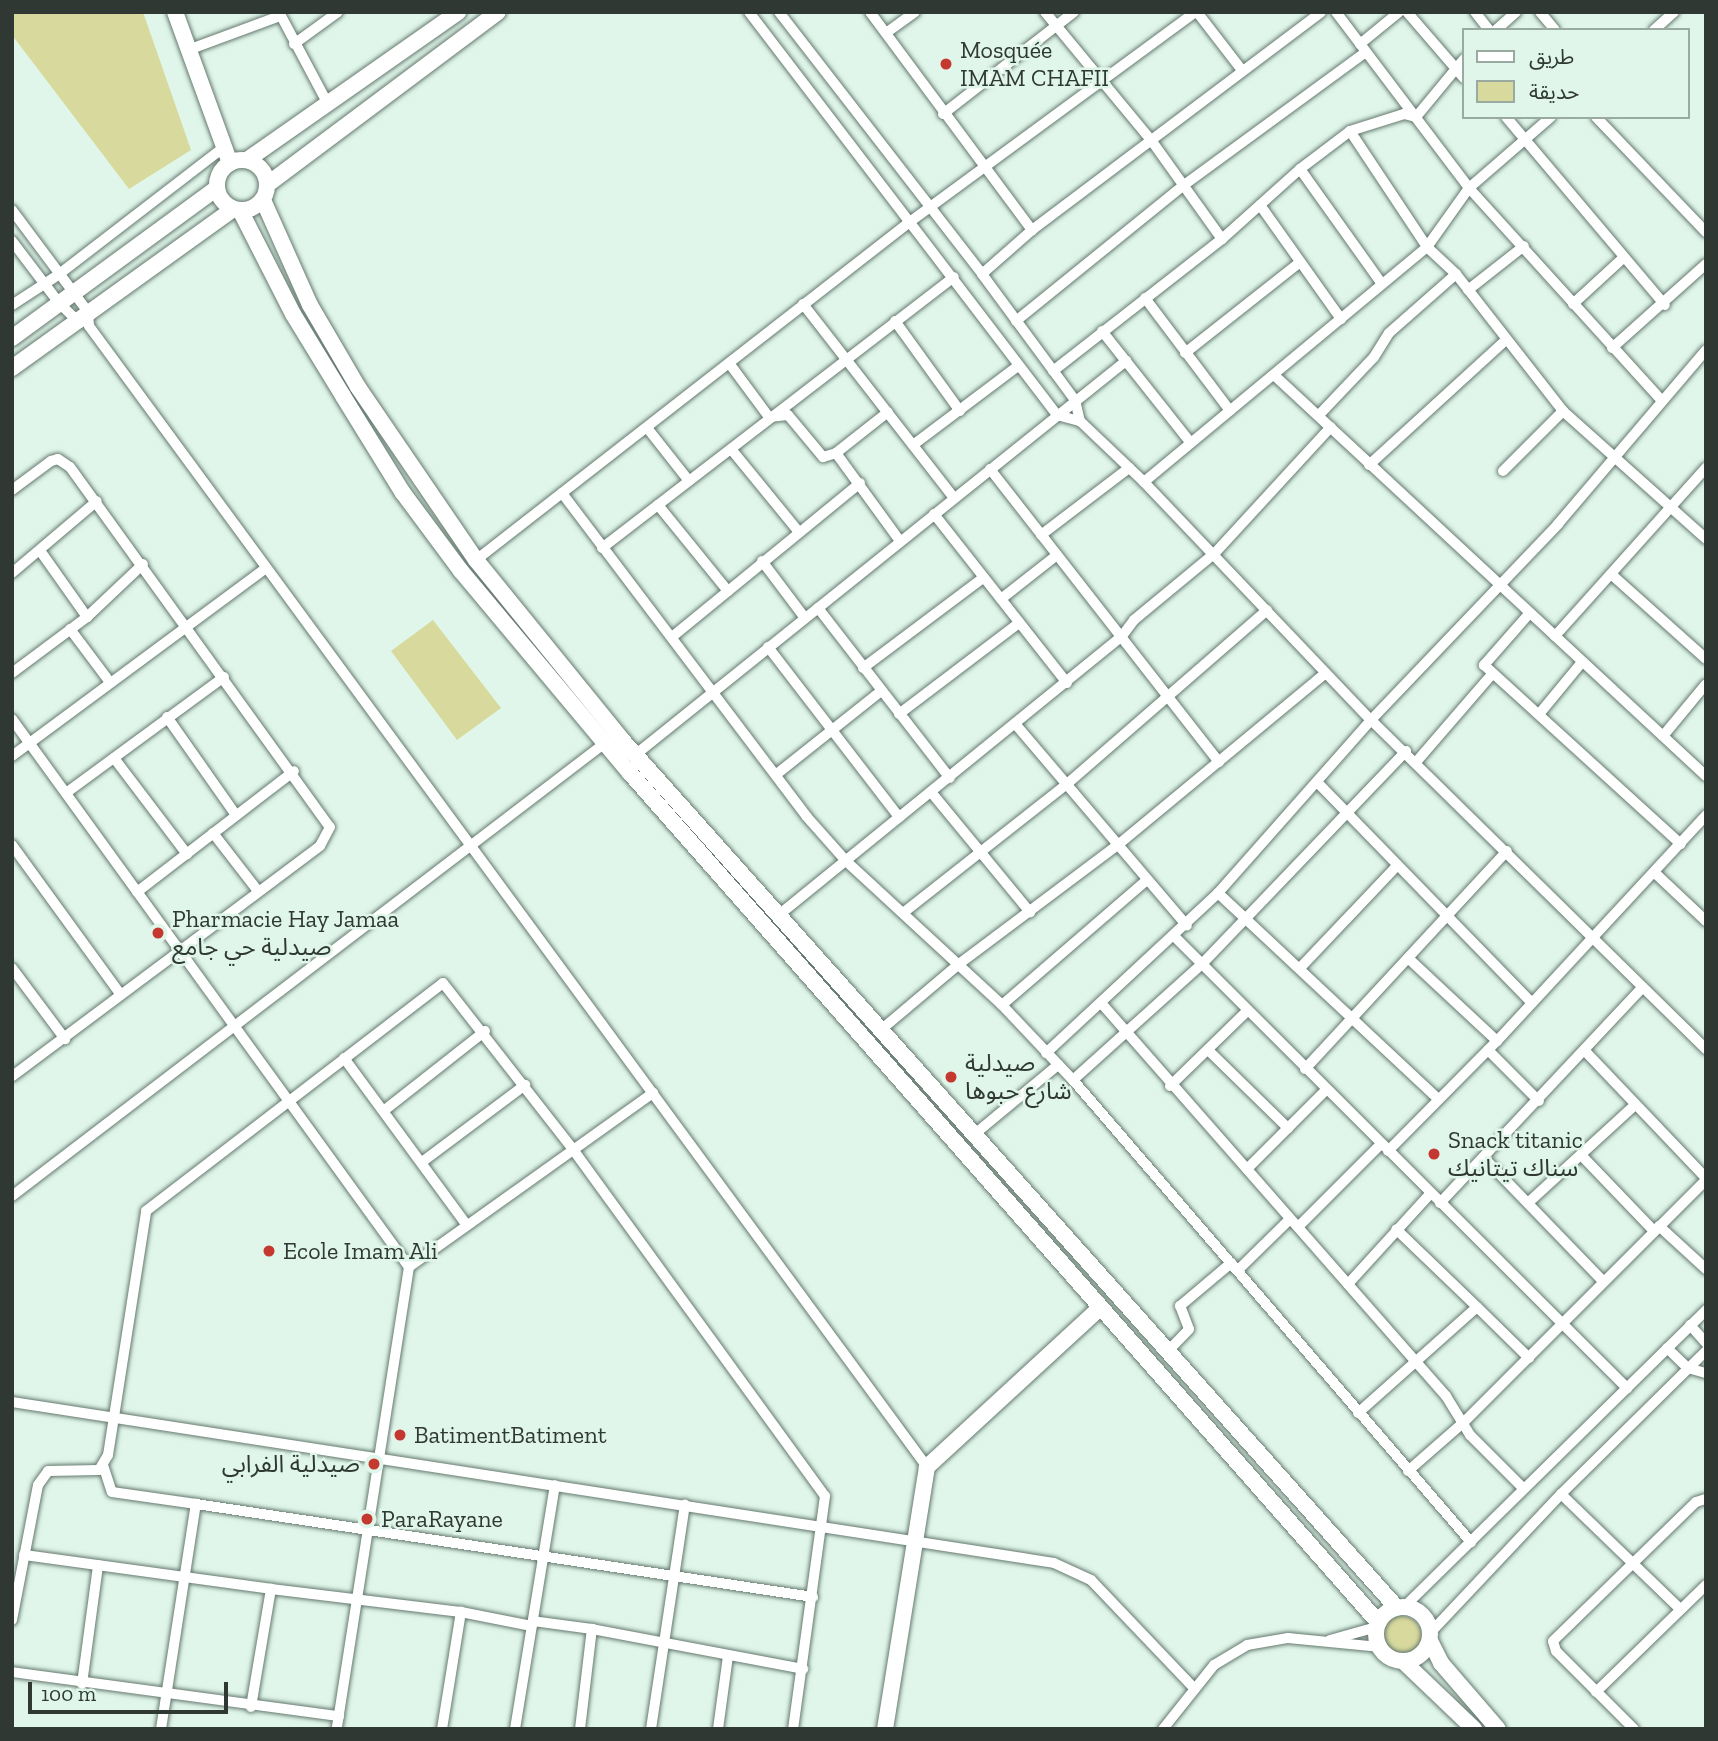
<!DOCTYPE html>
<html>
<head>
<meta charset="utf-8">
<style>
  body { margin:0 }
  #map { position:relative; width:1718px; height:1741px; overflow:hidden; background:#e0f6ea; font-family:"Zilla Slab","Noto Sans Arabic",serif }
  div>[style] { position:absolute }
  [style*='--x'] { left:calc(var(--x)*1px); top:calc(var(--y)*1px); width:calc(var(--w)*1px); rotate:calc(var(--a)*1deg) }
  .green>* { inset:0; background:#d8da9d }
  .round { border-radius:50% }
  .roads { filter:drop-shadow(0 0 2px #65796f) drop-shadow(0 0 2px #65796f) }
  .street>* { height:10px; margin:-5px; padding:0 5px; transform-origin:5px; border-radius:5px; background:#fff }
  .secondary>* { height:16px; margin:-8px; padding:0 8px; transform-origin:8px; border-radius:8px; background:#fff }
  .secondary>.ring { margin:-8px; padding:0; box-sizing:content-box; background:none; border:16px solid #fff; border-radius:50% }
  .dots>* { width:19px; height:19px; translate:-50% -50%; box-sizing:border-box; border:4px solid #e0f6ea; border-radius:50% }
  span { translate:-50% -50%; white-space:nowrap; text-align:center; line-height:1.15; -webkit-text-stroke:5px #e0f6ea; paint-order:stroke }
  .poi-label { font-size:24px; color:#2f3833 }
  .left { translate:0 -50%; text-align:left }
  .right { translate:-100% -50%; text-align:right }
  .frame { position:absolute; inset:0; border:14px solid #2f3833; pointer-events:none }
  .legend { position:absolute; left:1462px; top:28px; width:228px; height:91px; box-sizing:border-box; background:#e0f6ea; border:2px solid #99aaa1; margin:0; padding:9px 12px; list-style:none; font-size:21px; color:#2f3833 }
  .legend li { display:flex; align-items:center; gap:14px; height:35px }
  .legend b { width:35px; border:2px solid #99aaa1 }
  .scale { position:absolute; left:28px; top:1682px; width:200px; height:32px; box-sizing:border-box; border:4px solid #2f3833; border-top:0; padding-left:9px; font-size:21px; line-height:24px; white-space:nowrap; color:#2f3833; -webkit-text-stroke:5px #e0f6ea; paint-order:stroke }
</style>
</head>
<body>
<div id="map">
  <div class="green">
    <div style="clip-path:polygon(12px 12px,143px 12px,191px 150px,129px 189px,12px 35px)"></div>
    <div style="clip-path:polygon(433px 620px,501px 708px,457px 740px,391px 651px)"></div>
    <div class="round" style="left:1380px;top:1616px;width:42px;height:42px"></div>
  </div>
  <div class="roads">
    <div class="street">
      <div style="--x:279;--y:12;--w:106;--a:62"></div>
      <div style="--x:749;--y:12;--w:507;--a:52.61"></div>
      <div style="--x:1057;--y:415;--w:24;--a:15"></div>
      <div style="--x:1080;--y:421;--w:88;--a:43.6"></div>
      <div style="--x:1144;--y:482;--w:329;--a:46.4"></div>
      <div style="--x:1371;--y:720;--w:470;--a:44.5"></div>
      <div style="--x:779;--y:12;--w:331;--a:52.2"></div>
      <div style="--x:982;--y:274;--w:157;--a:53.6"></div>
      <div style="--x:1075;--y:400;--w:22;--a:77"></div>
      <div style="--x:870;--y:12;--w:272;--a:53.4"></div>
      <div style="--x:1045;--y:12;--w:166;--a:50.4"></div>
      <div style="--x:1151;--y:140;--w:122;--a:54.4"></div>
      <div style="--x:1197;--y:12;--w:72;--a:52.3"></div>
      <div style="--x:1336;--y:12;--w:221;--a:52.9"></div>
      <div style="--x:1469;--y:188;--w:285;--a:47.8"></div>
      <div style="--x:1407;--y:12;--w:87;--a:49.2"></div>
      <div style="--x:1475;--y:12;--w:23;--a:52"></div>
      <div style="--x:1540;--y:12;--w:23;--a:50"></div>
      <div style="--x:1496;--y:30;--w:27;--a:-42"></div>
      <div style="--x:1654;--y:30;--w:27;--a:-42"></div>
      <div style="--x:886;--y:33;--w:36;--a:-36"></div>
      <div style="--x:294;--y:44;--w:54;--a:-36"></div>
      <div style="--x:1360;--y:44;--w:50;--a:-39.4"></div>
      <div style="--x:188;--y:50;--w:98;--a:-20.3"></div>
      <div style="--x:943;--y:114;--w:166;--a:-37.9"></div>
      <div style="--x:1506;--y:117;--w:246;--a:49.8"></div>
      <div style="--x:1596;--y:117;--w:159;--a:46.3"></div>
      <div style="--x:1350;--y:131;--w:139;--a:56.4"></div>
      <div style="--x:1427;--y:247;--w:40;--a:43"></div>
      <div style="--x:1456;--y:274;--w:174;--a:52"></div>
      <div style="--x:1563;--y:411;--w:192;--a:41.8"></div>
      <div style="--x:1300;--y:169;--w:141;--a:54.5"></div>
      <div style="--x:1260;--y:205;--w:140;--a:54.6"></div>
      <div style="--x:12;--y:210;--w:127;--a:53.3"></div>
      <div style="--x:88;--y:312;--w:14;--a:86"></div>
      <div style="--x:89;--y:326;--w:1416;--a:53.7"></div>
      <div style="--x:12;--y:241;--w:78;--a:52.8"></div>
      <div style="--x:59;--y:303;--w:29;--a:44"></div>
      <div style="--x:982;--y:274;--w:67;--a:-41.3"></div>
      <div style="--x:1032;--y:230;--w:362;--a:-37"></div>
      <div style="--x:1468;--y:290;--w:71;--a:-38.2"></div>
      <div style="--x:1145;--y:298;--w:141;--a:53"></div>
      <div style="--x:803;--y:304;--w:246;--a:52.1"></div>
      <div style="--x:1573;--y:304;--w:68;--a:-42.6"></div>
      <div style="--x:12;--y:305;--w:55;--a:-33.1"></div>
      <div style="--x:58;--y:275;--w:208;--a:-37.6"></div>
      <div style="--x:895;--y:321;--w:111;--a:54.2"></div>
      <div style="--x:1016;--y:321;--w:216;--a:-39"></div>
      <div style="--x:1184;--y:185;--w:225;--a:-36.2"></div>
      <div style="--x:1102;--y:331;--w:142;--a:51.6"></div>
      <div style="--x:1612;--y:348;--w:126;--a:-41.8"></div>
      <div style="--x:1185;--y:353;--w:145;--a:-38.3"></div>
      <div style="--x:729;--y:363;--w:67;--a:53.5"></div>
      <div style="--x:769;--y:417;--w:19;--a:-6"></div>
      <div style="--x:788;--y:415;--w:55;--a:50.2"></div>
      <div style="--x:823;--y:457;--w:14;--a:-17"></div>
      <div style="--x:836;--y:453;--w:66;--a:-38.3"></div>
      <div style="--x:1053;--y:371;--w:214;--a:-38"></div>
      <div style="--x:1222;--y:239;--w:105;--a:-41.9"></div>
      <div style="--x:1300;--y:169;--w:63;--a:-37.2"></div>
      <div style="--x:1350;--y:131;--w:57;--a:-17.5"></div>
      <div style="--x:1404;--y:114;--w:12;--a:14"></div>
      <div style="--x:1416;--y:117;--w:75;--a:-50.4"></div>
      <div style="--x:1274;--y:375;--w:589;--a:42.87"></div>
      <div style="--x:1319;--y:415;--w:80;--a:-46.5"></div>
      <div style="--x:1374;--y:357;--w:28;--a:-58"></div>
      <div style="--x:1389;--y:333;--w:89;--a:-41.4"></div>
      <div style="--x:648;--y:429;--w:66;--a:51.7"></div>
      <div style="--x:913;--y:445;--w:131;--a:-37"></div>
      <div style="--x:731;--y:449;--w:107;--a:50.7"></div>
      <div style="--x:836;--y:453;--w:109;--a:54"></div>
      <div style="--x:1369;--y:465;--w:184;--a:-42.4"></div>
      <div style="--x:990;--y:469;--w:372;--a:52"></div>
      <div style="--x:1503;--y:471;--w:85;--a:-45"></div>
      <div style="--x:1144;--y:482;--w:368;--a:-39.7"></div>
      <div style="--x:1427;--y:247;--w:72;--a:-54.6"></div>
      <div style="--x:1469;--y:188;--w:108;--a:-40.9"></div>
      <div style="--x:12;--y:490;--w:49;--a:-36.6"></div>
      <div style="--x:51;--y:461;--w:7;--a:-16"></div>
      <div style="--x:58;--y:459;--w:14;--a:34"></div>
      <div style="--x:70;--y:467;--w:444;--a:54.2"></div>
      <div style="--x:330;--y:827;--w:21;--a:118"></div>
      <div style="--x:320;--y:846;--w:384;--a:143.2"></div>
      <div style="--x:562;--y:493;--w:406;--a:52.9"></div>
      <div style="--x:807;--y:817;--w:59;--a:48.4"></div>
      <div style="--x:846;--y:861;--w:212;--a:42.7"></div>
      <div style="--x:1002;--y:1005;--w:103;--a:46.6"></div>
      <div style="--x:1073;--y:1080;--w:610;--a:49.26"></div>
      <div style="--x:658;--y:505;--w:111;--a:50.9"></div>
      <div style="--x:934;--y:514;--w:215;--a:51.8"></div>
      <div style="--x:1041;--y:535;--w:111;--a:-37.3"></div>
      <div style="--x:602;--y:548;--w:444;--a:-37.6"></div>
      <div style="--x:41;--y:552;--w:80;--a:54.7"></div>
      <div style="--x:476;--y:560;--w:551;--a:-37.93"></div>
      <div style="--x:911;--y:221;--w:353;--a:-36.3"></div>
      <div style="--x:762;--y:561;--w:71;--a:53"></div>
      <div style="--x:12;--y:573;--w:111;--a:-40.3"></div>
      <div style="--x:1611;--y:574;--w:127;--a:41.8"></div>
      <div style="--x:1001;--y:599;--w:71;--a:-38.2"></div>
      <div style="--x:818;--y:608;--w:215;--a:52.2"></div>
      <div style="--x:1528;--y:615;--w:67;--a:131.3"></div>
      <div style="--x:1484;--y:665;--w:266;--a:42.3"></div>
      <div style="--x:70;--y:629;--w:65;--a:53.1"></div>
      <div style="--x:1555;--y:636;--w:226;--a:-48.1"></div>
      <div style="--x:672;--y:637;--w:243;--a:-39.3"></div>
      <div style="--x:768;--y:647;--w:215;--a:52.4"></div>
      <div style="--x:863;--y:668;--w:150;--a:-36.9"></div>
      <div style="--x:12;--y:673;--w:94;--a:-36.7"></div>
      <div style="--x:87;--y:617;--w:77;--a:-43.4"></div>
      <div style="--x:1540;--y:713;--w:66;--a:-50.5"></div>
      <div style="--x:899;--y:714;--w:151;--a:-37.2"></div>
      <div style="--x:167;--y:717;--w:120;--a:54.9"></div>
      <div style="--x:12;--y:719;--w:677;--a:54.08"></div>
      <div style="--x:409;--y:1267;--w:468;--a:98.9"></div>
      <div style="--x:1017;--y:726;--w:262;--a:49.6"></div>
      <div style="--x:1663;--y:736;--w:67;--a:-50.4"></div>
      <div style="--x:635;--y:755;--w:630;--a:-38.75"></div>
      <div style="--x:12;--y:756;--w:316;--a:-36.5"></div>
      <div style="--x:114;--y:758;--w:121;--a:52.8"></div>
      <div style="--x:1417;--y:761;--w:116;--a:-49.2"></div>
      <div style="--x:778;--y:773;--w:132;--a:-38.5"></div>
      <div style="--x:1317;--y:782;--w:308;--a:45.8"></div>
      <div style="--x:931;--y:792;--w:156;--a:50.5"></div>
      <div style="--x:66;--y:793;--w:196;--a:-36.3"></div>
      <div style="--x:213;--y:833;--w:73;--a:52.2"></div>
      <div style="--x:12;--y:845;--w:185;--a:54"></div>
      <div style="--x:1655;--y:873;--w:70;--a:43.3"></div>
      <div style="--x:137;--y:892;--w:198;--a:-37.6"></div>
      <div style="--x:1218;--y:893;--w:301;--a:43.1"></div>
      <div style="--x:903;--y:913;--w:209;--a:-38.2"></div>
      <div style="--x:1067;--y:784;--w:265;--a:-41"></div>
      <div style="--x:780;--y:914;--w:441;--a:-39.1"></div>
      <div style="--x:1122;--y:636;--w:20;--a:-53"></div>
      <div style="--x:1134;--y:620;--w:105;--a:-39.6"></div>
      <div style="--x:1215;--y:553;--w:171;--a:-47.4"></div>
      <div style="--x:1175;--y:937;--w:639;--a:44.94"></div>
      <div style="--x:1408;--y:958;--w:122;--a:43"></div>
      <div style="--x:12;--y:968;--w:89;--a:53.3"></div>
      <div style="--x:1300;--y:968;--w:139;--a:-46.5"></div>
      <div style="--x:1102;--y:1004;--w:522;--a:48.73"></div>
      <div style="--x:1446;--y:1396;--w:46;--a:58.4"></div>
      <div style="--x:1470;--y:1435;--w:76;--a:45"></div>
      <div style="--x:1002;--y:1005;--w:191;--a:-40.8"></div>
      <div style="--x:882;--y:1029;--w:101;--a:-40.2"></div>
      <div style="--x:959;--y:964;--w:200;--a:-36.9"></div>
      <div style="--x:1119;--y:844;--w:268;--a:-39.6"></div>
      <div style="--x:1208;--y:1050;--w:112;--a:44.3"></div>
      <div style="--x:1488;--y:1050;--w:72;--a:45"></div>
      <div style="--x:1585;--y:1051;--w:175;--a:46.4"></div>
      <div style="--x:1046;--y:1053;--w:235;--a:-42.9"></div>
      <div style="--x:1218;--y:893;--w:231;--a:-48.5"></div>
      <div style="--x:1371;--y:720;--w:271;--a:-46.3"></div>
      <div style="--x:1558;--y:524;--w:228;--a:-49.6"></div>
      <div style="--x:344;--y:1058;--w:206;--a:53.7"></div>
      <div style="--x:1305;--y:1069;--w:297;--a:-47.2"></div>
      <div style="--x:1073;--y:1080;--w:173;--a:-42"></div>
      <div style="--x:1202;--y:964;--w:295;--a:-46.2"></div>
      <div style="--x:1170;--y:1086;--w:107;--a:-44.2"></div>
      <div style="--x:386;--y:1109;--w:126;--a:-38.2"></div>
      <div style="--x:976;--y:1133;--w:107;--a:-39.7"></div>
      <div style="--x:1388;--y:1151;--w:155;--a:-45.3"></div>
      <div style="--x:1497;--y:1041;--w:308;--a:-47.2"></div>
      <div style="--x:1582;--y:1156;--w:104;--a:46.2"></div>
      <div style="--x:1485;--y:1159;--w:170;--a:46"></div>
      <div style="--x:422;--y:1162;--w:129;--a:-36.8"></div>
      <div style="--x:1247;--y:1169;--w:112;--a:-45"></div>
      <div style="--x:12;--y:1196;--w:746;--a:-37.38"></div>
      <div style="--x:1529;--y:1202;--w:144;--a:-42.5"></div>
      <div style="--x:1440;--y:1203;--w:296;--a:-46.8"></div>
      <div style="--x:1659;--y:1226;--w:64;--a:42.5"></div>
      <div style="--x:1298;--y:1227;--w:117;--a:-45"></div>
      <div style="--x:409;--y:1267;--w:300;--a:-35.5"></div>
      <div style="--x:1238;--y:1270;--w:73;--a:-44.4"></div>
      <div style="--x:1348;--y:1284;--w:122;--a:-47.7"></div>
      <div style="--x:1477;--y:1307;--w:73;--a:44.4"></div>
      <div style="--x:1690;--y:1325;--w:24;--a:48"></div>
      <div style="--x:1667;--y:1348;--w:29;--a:44"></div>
      <div style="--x:1688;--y:1368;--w:19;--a:16"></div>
      <div style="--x:1168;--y:1351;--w:30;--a:-46"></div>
      <div style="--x:1189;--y:1329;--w:25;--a:-111"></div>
      <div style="--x:1180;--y:1306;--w:67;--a:-40.1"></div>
      <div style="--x:12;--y:1402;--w:1054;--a:8.78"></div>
      <div style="--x:1054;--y:1563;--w:41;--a:24.7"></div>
      <div style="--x:1091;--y:1580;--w:149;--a:46.4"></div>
      <div style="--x:1358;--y:1413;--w:159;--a:-41.7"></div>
      <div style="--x:1477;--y:1307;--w:112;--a:-136.1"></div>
      <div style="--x:103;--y:1465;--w:28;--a:72"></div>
      <div style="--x:112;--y:1492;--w:85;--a:8.1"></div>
      <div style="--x:1408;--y:1471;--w:74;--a:-41.2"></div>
      <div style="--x:1464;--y:1422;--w:342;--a:-45"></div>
      <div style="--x:1561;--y:1494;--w:165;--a:44"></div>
      <div style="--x:24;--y:1555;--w:249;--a:7.8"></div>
      <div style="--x:1404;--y:1607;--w:424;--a:-44.5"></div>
      <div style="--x:12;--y:1620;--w:137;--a:-79.1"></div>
      <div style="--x:38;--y:1485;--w:17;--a:-54"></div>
      <div style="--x:48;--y:1471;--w:51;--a:-1.1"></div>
      <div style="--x:99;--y:1470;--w:17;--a:-59"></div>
      <div style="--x:108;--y:1455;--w:247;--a:-81.1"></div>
      <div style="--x:146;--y:1211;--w:374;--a:-37.5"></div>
      <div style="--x:443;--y:983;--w:209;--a:52"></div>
      <div style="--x:572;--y:1148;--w:430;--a:54"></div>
      <div style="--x:825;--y:1496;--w:235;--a:97.8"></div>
      <div style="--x:533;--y:1621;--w:60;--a:7.7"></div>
      <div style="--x:1431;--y:1632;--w:190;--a:-46.7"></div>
      <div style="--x:1561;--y:1494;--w:204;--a:-44.6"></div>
      <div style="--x:1330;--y:1640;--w:49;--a:-15.5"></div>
      <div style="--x:12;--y:1672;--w:330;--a:7.7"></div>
      <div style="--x:82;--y:1684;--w:120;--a:-82.3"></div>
      <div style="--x:1596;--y:1692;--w:153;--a:-44.2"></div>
      <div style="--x:251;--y:1707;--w:120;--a:-80.4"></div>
      <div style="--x:271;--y:1589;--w:191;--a:6.9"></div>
      <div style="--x:461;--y:1612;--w:72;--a:11.2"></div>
      <div style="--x:161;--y:1729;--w:228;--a:-81.2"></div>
      <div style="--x:196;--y:1504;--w:624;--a:8.57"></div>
      <div style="--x:442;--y:1729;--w:119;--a:-80.8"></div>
      <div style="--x:515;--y:1729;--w:247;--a:-80.7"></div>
      <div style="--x:580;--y:1729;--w:101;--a:-83.2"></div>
      <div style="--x:592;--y:1629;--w:215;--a:10.7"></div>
      <div style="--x:651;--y:1729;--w:227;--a:-81.4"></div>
      <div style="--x:718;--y:1729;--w:74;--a:-82.2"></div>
      <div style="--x:1163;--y:1729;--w:82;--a:-51.4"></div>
      <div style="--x:1214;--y:1665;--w:39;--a:-31"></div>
      <div style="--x:1247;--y:1645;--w:42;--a:-9.7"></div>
      <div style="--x:1288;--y:1638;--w:91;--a:5.6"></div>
      <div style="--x:1634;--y:1729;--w:110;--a:-135"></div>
      <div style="--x:1556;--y:1651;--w:10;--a:-107"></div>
      <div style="--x:1553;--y:1641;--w:199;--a:-44.2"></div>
      <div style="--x:1696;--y:1502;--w:10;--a:-17"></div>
    </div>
    <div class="secondary">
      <div style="--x:175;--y:12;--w:161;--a:70"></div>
      <div class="ring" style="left:217px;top:160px;width:34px;height:34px"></div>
      <div style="--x:247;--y:160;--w:258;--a:-35"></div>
      <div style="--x:268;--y:184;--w:287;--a:-36.8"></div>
      <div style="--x:263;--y:200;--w:115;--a:65.9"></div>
      <div style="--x:310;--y:305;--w:95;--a:59.7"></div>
      <div style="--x:358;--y:387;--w:209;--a:55.7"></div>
      <div style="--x:476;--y:560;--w:233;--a:50.9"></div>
      <div style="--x:623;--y:741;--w:1162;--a:48.24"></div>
      <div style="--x:240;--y:210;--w:117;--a:63"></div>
      <div style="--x:293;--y:314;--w:96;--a:58.6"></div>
      <div style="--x:343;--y:396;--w:114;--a:58.3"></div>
      <div style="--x:403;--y:493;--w:97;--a:53.4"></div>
      <div style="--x:461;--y:571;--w:263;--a:50.1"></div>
      <div style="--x:630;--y:773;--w:1132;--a:48.62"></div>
      <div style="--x:12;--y:338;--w:254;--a:-36.2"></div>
      <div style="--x:12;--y:368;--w:272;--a:-35.7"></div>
      <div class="ring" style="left:1376px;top:1607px;width:38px;height:38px"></div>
      <div style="--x:1430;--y:1641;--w:25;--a:63"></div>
      <div style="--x:1441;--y:1663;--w:87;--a:49.2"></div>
      <div style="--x:1404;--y:1662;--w:97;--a:43.7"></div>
      <div style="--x:885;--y:1729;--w:265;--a:-80.9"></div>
      <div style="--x:927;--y:1467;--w:234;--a:-42.6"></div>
    </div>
  </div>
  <div class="dots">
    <div style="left:946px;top:64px;background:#c5382f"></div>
    <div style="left:158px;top:933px;background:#c5382f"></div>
    <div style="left:951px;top:1077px;background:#c5382f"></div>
    <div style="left:1434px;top:1154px;background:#c5382f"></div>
    <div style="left:269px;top:1251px;background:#c5382f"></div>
    <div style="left:400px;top:1435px;background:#c5382f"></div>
    <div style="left:374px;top:1464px;background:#c5382f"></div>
    <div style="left:367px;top:1519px;background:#c5382f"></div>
  </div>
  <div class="poi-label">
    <span class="left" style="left:960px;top:64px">Mosquée<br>IMAM CHAFII</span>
    <span class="left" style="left:172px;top:933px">Pharmacie Hay Jamaa<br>صيدلية حي جامع</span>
    <span class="left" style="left:965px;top:1077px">صيدلية<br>شارع حبوها</span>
    <span class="left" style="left:1448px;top:1154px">Snack titanic<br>سناك تيتانيك</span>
    <span class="left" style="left:283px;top:1251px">Ecole Imam Ali</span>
    <span class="left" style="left:414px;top:1435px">BatimentBatiment</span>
    <span class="right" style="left:360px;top:1464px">صيدلية الفرابي</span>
    <span class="left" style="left:381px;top:1519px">ParaRayane</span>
  </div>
  <div class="frame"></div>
  <ul class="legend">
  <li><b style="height:9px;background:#fff"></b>طريق</li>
  <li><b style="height:19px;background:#d8da9d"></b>حديقة</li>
  </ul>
  <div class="scale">100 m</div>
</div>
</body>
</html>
